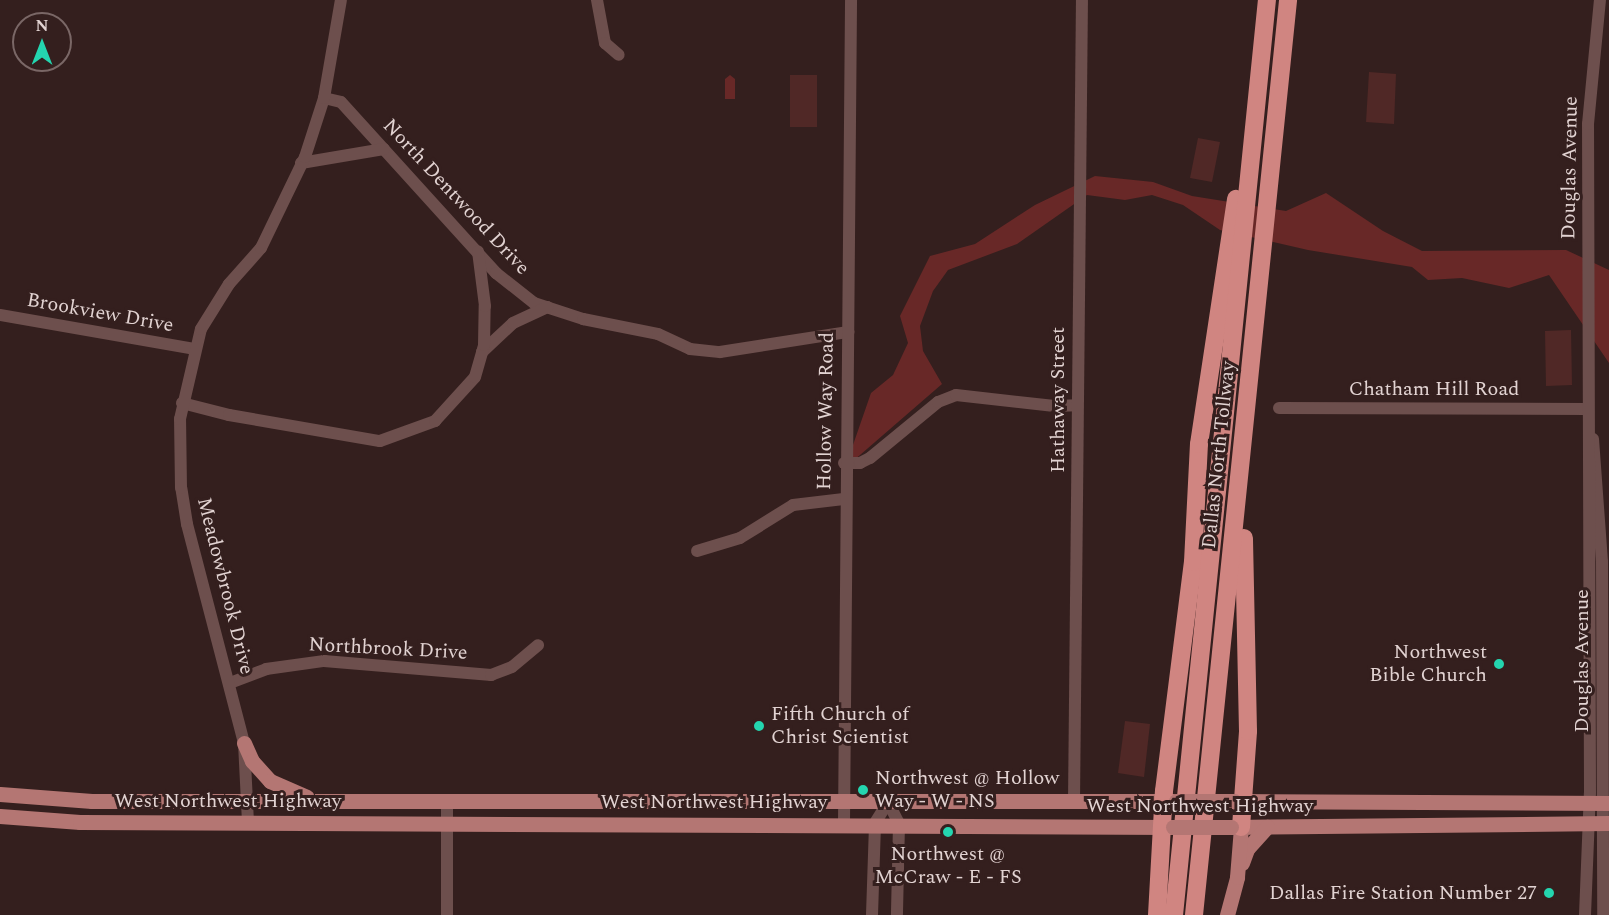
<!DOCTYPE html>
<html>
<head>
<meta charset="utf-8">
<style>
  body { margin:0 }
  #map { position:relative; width:1609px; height:915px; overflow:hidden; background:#341f1e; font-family:Spectral,serif }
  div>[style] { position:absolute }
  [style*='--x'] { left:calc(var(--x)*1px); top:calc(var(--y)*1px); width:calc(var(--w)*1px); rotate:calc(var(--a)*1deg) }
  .green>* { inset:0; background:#502826 }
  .water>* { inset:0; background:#682827 }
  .minor>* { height:12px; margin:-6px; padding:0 6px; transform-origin:6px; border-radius:6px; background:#6d4f4d }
  .major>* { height:15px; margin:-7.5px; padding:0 7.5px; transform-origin:7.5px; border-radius:7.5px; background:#b47673 }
  .highway>* { height:18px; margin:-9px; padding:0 9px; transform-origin:9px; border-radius:9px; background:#d08581 }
  .major-bridge>* { height:15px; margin:-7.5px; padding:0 7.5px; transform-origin:7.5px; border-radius:7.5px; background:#b47673 }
  .dots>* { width:16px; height:16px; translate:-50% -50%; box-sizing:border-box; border:3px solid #341f1e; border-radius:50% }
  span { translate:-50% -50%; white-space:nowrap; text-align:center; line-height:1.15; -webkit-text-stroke:6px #341f1e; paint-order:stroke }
  .street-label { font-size:20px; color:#e2d3d2 }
  .poi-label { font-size:20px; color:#e2d3d2 }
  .right { translate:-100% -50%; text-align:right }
  .left { translate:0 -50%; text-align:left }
  .north { position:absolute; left:12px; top:12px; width:60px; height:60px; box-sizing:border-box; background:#341f1e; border:2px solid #7a6766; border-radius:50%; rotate:0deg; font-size:16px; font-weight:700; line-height:24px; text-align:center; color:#e2d3d2 }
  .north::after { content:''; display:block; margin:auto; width:21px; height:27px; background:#24d5af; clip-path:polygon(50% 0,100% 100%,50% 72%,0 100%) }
</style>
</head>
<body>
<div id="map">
  <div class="green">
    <div style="clip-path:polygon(1369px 72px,1396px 74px,1394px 124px,1366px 122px)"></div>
    <div style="clip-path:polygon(790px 75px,817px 75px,817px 127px,790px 127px)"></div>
    <div style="clip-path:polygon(1198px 138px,1220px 142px,1212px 182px,1190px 178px)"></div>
    <div style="clip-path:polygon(1571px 330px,1572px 385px,1546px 386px,1545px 331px)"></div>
    <div style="clip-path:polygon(1125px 721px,1150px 724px,1144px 777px,1118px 773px)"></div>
  </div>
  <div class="water">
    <div style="clip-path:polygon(730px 75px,735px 79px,735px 99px,725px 99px,725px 79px)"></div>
    <div style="clip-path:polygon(1095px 176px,1153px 182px,1192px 196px,1286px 211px,1326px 193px,1383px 231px,1422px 251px,1566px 250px,1609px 270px,1609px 363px,1549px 275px,1509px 288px,1462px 278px,1428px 280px,1412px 267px,1308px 250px,1220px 230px,1183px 205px,1152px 195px,1125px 200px,1087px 195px,1017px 244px,948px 270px,933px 291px,920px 326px,923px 351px,942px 384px,845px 468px,871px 393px,893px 375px,908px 343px,900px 316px,930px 256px,975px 244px,1035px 205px)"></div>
  </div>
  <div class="minor">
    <div style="--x:597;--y:0;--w:44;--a:79.5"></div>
    <div style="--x:605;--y:43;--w:18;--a:41"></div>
    <div style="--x:324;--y:98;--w:17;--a:13"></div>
    <div style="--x:341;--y:102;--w:231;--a:47.8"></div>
    <div style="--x:496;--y:273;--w:48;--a:38.3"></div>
    <div style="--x:534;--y:303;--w:52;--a:18.1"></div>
    <div style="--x:583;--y:319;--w:76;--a:11.3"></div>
    <div style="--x:658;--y:334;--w:35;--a:25"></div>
    <div style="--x:690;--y:349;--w:30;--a:6"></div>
    <div style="--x:720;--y:352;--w:130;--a:-8.9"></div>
    <div style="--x:301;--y:163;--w:84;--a:-9.6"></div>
    <div style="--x:0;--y:315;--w:197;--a:9.9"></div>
    <div style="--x:482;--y:352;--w:42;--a:-43.1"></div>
    <div style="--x:513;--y:323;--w:38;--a:-25"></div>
    <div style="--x:182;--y:403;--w:49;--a:14.3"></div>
    <div style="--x:229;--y:415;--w:153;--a:9.8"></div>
    <div style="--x:380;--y:441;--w:59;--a:-20"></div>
    <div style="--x:435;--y:421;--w:59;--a:-47.7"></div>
    <div style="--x:475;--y:377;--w:33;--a:-74"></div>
    <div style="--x:484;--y:345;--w:39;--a:-89"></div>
    <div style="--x:485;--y:306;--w:55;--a:-97.3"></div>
    <div style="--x:1279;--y:408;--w:309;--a:0.2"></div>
    <div style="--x:1593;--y:439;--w:123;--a:85.8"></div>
    <div style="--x:1602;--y:562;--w:353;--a:89.8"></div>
    <div style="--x:844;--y:463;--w:16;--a:0"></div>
    <div style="--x:860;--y:463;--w:11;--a:-27"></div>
    <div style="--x:870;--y:458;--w:88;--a:-39.5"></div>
    <div style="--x:938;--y:402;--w:19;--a:-21"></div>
    <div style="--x:956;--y:395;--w:99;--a:6.4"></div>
    <div style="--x:1054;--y:406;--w:23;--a:-2"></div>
    <div style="--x:697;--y:551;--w:45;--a:-16.8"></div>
    <div style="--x:740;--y:538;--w:62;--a:-31.9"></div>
    <div style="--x:793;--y:505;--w:51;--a:-6.7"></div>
    <div style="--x:230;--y:683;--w:39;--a:-21"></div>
    <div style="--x:266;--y:669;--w:59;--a:-7.9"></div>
    <div style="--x:324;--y:661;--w:168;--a:4.8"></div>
    <div style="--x:491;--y:675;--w:22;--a:-21"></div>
    <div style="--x:512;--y:667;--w:34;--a:-40"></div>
    <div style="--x:447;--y:801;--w:114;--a:90"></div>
    <div style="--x:1074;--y:801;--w:801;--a:-89.43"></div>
    <div style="--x:888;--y:802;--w:25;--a:63"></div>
    <div style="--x:899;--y:824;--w:91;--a:91.3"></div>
    <div style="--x:248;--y:822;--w:79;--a:-92.9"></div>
    <div style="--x:244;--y:743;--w:226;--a:-104.6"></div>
    <div style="--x:187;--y:524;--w:36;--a:-99"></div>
    <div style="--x:181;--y:488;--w:69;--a:-90.8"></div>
    <div style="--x:180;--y:419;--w:92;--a:-76.9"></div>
    <div style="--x:201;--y:329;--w:53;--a:-58.1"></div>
    <div style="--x:229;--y:284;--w:48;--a:-48.4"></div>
    <div style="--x:261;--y:248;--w:101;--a:-64.2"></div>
    <div style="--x:305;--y:157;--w:62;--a:-72.1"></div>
    <div style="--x:324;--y:98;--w:99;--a:-80.2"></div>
    <div style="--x:844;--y:823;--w:823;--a:-89.51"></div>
    <div style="--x:872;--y:915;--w:92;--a:-88.1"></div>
    <div style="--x:875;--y:823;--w:25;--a:-58"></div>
    <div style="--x:1585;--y:915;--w:122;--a:-87.7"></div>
    <div style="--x:1590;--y:793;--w:669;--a:-90.17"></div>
    <div style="--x:1588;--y:124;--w:125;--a:-84.5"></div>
  </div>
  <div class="major">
    <div style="--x:244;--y:743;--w:20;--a:66"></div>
    <div style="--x:252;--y:761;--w:27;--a:48"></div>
    <div style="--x:270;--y:781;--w:40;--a:23.4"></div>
    <div style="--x:0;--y:794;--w:92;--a:4.4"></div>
    <div style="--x:92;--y:801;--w:1081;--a:0"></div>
    <div style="--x:1234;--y:801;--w:375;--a:0.3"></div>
    <div style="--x:0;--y:816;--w:80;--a:4.3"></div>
    <div style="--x:80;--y:822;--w:1093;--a:0.26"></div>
    <div style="--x:1231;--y:827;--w:378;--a:-0.6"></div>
    <div style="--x:1242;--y:863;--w:15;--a:-70"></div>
    <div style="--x:1247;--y:849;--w:30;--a:-48"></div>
    <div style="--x:1227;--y:915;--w:39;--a:-75"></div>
    <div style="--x:1237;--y:877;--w:50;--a:-85.4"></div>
  </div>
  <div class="highway">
    <div style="--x:1241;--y:827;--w:96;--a:-85.8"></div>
    <div style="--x:1248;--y:731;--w:193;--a:-91.2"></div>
    <div style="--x:1157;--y:915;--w:124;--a:-86.8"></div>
    <div style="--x:1164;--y:791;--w:231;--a:-82.8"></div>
    <div style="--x:1193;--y:562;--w:118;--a:-87.1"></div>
    <div style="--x:1199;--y:444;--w:248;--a:-81.4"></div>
    <div style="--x:1174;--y:915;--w:920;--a:-84.2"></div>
    <div style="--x:1194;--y:915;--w:920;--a:-84.13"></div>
  </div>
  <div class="major-bridge">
    <div style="--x:1176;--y:801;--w:58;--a:0"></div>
    <div style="--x:1173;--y:827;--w:58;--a:0"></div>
  </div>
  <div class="dots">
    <div style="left:1499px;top:664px;background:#24d5af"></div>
    <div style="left:759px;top:726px;background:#24d5af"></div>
    <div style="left:863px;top:790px;background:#24d5af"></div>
    <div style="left:948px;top:832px;background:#24d5af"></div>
    <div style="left:1549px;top:893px;background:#24d5af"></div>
  </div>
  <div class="street-label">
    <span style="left:1570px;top:168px;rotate:-89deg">Douglas Avenue</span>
    <span style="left:456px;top:197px;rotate:47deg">North Dentwood Drive</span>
    <span style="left:100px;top:313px;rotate:10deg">Brookview Drive</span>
    <span style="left:1434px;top:389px">Chatham Hill Road</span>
    <span style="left:1058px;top:400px;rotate:-90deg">Hathaway Street</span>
    <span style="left:826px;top:411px;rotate:-89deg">Hollow Way Road</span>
    <span style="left:1219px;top:455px;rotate:-84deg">Dallas North Tollway</span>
    <span style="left:225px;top:586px;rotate:76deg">Meadowbrook Drive</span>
    <span style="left:388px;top:649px;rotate:3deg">Northbrook Drive</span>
    <span style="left:1582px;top:661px;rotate:-90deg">Douglas Avenue</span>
    <span style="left:228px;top:801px">West Northwest Highway</span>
    <span style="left:714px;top:802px">West Northwest Highway</span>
    <span style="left:1200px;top:806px">West Northwest Highway</span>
  </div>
  <div class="poi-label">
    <span class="right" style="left:1487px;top:664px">Northwest<br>Bible Church</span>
    <span class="left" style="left:771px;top:726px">Fifth Church of<br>Christ Scientist</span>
    <span class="left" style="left:875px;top:790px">Northwest @ Hollow<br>Way - W - NS</span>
    <span style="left:948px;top:866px">Northwest @<br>McCraw - E - FS</span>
    <span class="right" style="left:1537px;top:893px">Dallas Fire Station Number 27</span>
  </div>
  <div class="north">N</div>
</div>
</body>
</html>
